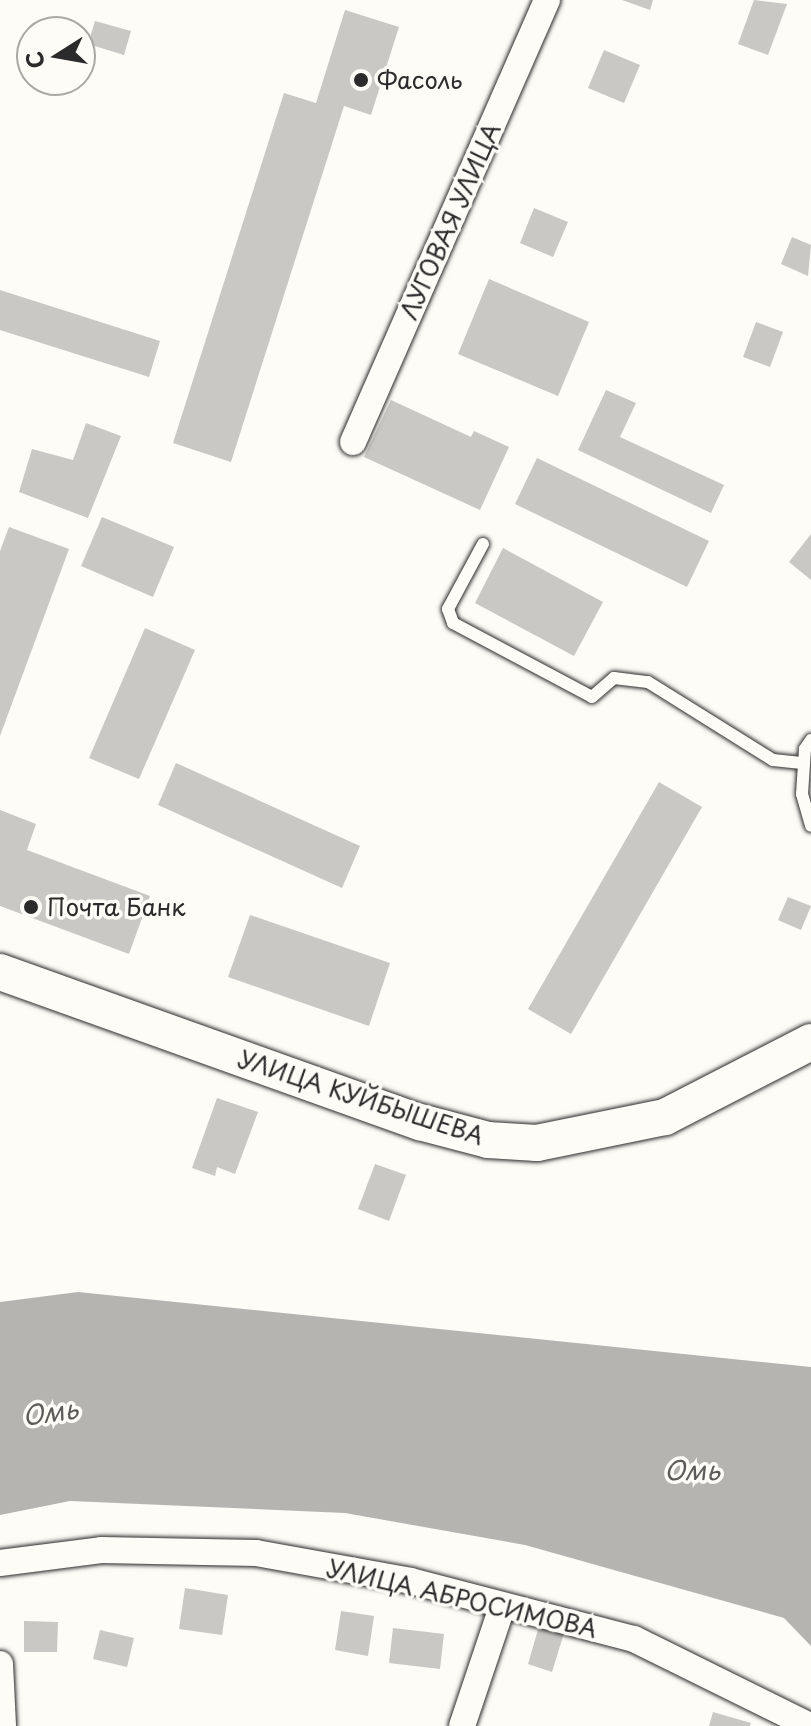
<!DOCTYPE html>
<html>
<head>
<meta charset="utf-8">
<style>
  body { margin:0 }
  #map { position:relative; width:811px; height:1726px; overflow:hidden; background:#fdfcf7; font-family:"Playpen Sans",sans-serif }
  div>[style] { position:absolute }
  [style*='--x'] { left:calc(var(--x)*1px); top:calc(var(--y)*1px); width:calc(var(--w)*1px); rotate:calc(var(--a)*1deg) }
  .water>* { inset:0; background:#b5b4b1 }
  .building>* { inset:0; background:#c9c8c4 }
  .roads { filter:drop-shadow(0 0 2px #2b2b2b) drop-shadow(0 0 2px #2b2b2b) }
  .lane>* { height:12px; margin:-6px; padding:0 6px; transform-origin:6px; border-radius:6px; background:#fdfcf7 }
  .street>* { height:26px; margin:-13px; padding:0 13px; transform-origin:13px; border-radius:13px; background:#fdfcf7 }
  .secondary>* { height:36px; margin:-18px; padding:0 18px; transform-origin:18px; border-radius:18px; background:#fdfcf7 }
  .dots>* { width:22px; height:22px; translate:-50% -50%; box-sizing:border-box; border:4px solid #fdfcf7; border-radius:50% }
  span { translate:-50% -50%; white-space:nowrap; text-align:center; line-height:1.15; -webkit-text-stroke:7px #fdfcf7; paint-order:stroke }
  .poi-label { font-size:24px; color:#2b2b2b }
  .left { translate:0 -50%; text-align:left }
  .street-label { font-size:24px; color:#2b2b2b }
  .water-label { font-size:26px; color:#5b5b5a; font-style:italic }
  .north { position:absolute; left:16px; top:16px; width:80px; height:80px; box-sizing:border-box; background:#fdfcf7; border:2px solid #a9a8a5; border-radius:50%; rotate:259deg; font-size:22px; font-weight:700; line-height:32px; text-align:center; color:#2b2b2b }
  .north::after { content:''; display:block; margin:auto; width:28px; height:36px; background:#2b2b2b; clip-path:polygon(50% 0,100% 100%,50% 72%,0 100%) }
</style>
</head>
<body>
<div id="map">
  <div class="water">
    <div style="clip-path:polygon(78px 1292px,811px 1367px,811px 1646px,784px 1618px,525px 1545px,345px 1513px,70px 1501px,0 1515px,0 1302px)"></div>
  </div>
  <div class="building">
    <div style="clip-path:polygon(622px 0,653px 0,650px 10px)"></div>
    <div style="clip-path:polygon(754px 0,787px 4px,768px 55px,738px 44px)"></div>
    <div style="clip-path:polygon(345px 10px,399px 27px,371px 115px,344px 106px,231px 462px,173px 443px,284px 93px,316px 103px)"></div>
    <div style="clip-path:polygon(95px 21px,131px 31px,124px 55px,88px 44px)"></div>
    <div style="clip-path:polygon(604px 50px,640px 65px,624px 103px,588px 88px)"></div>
    <div style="clip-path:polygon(534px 208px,568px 222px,553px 257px,520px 243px)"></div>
    <div style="clip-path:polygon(792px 237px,811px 245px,808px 276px,781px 264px)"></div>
    <div style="clip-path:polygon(489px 279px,589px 322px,558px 396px,458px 354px)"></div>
    <div style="clip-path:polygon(0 290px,160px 341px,149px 377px,0 330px)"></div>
    <div style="clip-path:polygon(756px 322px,783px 332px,770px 367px,743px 357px)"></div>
    <div style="clip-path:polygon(606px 390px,636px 403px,620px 437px,724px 485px,711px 513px,578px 450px)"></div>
    <div style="clip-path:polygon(391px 400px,471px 437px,474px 431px,509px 447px,480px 510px,364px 457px)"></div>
    <div style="clip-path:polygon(86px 423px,121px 436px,88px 518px,19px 492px,32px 449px,73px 460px)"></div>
    <div style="clip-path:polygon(537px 458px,709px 541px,687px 587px,515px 504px)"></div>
    <div style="clip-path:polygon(102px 517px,174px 547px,153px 597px,81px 566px)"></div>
    <div style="clip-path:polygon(9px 527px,69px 549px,0 736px,0 551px)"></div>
    <div style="clip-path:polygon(811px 534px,811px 580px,789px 562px)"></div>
    <div style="clip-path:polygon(503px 548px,603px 602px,574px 656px,475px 603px)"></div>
    <div style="clip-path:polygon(145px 628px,195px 650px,139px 779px,89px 758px)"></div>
    <div style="clip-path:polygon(176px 763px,360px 846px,342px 888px,158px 805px)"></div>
    <div style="clip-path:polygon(659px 782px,702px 807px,571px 1034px,528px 1009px)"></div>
    <div style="clip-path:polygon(0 810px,36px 824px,27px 850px,150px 896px,129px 954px,0 906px)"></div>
    <div style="clip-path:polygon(788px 897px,811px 906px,801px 930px,778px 920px)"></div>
    <div style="clip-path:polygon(250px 915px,390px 963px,369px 1026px,228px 977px)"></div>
    <div style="clip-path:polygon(217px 1098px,258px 1112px,235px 1174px,217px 1167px,215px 1176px,192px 1168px)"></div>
    <div style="clip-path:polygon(375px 1164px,406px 1175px,389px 1221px,358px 1209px)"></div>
    <div style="clip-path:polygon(185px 1588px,228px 1595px,222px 1635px,179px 1629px)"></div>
    <div style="clip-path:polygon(341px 1611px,374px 1616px,368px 1656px,335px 1650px)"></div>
    <div style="clip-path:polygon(24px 1621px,58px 1622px,57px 1652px,24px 1652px)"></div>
    <div style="clip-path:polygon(539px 1626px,564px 1633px,552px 1672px,528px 1664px)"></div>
    <div style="clip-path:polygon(393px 1628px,444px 1634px,440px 1669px,389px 1663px)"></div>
    <div style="clip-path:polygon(100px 1630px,134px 1638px,127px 1667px,93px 1659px)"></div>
    <div style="clip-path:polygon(713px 1712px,751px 1723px,750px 1726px,709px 1726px)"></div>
  </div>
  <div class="roads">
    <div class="lane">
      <div style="--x:483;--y:544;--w:74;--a:118.3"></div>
      <div style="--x:448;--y:609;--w:15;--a:70"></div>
      <div style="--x:453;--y:623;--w:157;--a:28"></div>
      <div style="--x:592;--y:697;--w:29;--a:-41"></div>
      <div style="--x:614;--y:678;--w:34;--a:7"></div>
      <div style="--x:648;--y:682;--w:147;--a:32"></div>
      <div style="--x:773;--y:760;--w:31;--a:6"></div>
      <div style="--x:811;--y:740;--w:11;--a:124"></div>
      <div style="--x:805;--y:749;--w:45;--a:93.8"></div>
      <div style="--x:802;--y:794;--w:33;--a:74"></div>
    </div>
    <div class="street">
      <div style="--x:353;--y:442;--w:483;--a:-66.3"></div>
      <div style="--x:0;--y:1563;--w:102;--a:-7.3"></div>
      <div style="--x:101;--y:1550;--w:155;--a:1.1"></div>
      <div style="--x:256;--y:1553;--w:158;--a:10.2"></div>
      <div style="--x:411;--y:1581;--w:230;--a:14.6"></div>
      <div style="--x:634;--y:1639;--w:196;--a:26.3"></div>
      <div style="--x:0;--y:1664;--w:62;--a:87.2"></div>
      <div style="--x:462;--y:1726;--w:126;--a:-71.4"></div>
    </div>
    <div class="secondary">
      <div style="--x:0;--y:972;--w:446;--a:19.7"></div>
      <div style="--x:420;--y:1122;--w:70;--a:14.8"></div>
      <div style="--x:488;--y:1140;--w:49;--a:3.5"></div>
      <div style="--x:537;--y:1143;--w:131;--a:-11.5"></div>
      <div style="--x:665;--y:1117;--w:164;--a:-27.2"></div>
    </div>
  </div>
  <div class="dots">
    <div style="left:361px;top:80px;background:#2b2b2b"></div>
    <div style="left:31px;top:907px;background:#2b2b2b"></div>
  </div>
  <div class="poi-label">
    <span class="left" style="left:377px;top:80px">Фасоль</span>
    <span class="left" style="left:47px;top:907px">Почта Банк</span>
  </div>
  <div class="street-label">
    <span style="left:450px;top:221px;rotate:-66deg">ЛУГОВАЯ УЛИЦА</span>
    <span style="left:361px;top:1097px;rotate:18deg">УЛИЦА КУЙБЫШЕВА</span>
    <span style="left:462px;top:1598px;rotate:13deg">УЛИЦА АБРОСИМОВА</span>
  </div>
  <div class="water-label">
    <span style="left:50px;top:1412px;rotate:-8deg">Омь</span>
    <span style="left:692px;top:1470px">Омь</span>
  </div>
  <div class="north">С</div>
</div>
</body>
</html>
